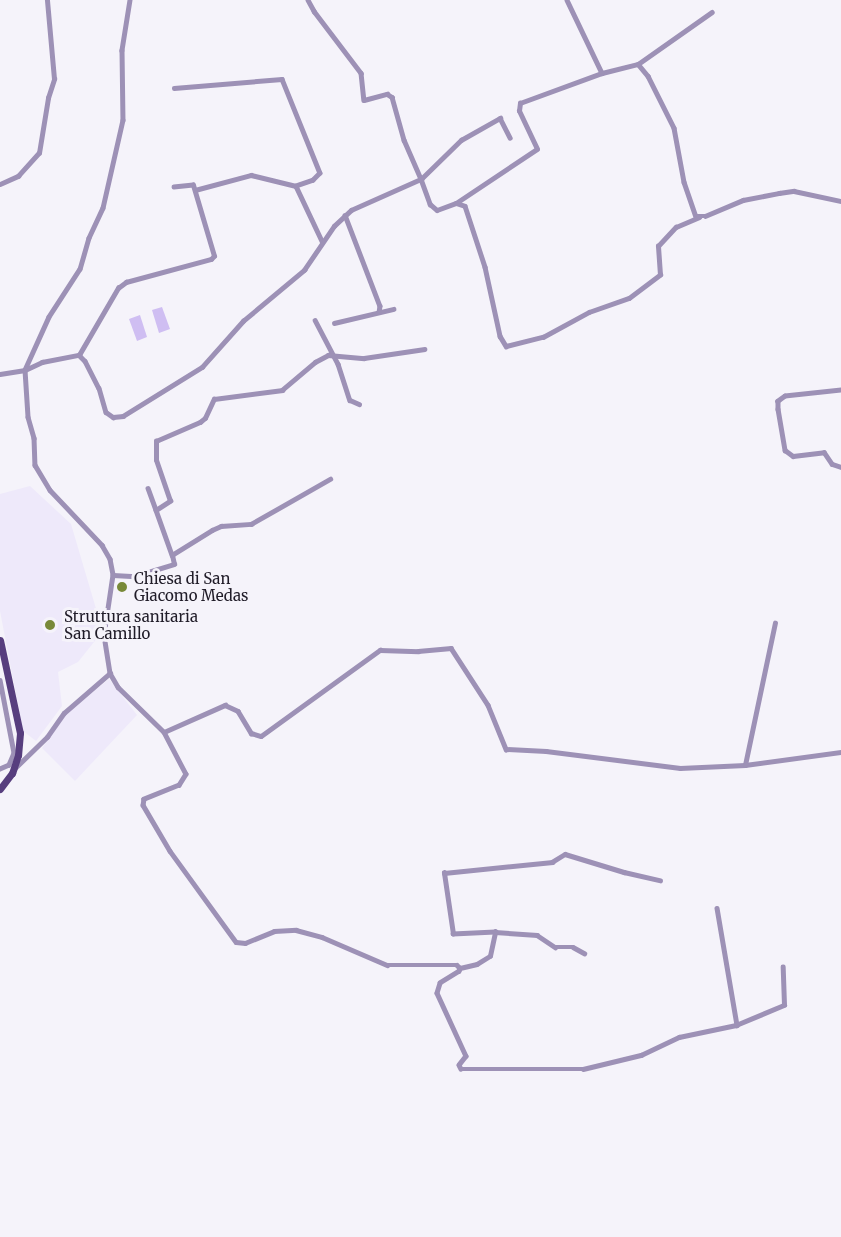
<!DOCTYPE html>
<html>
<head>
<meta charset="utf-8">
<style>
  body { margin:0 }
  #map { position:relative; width:841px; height:1237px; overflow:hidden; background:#f5f3fa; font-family:Merriweather,serif }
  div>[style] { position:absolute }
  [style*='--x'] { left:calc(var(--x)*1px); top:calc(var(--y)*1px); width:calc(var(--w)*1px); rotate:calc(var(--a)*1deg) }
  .built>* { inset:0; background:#eee9fa }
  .green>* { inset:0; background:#cfbef2 }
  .street>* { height:4.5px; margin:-2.25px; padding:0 2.25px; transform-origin:2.25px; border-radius:2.25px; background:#9d91b6 }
  .primary>* { height:7px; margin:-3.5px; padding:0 3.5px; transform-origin:3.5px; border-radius:3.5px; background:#573e7e }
  .dots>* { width:16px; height:16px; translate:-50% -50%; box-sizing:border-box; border:3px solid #f5f3fa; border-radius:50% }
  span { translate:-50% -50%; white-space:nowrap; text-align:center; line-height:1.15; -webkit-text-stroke:6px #f5f3fa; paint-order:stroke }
  .poi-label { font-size:15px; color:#201c28 }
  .left { translate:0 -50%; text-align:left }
</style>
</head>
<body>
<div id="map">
  <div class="built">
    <div style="clip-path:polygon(30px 486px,71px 524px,97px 612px,98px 637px,78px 662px,58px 672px,62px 706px,36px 741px,23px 731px,0 611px,0 494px)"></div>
    <div style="clip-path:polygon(109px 679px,137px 715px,75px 781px,42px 748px,68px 712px)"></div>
  </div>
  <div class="green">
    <div style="clip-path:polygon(162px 307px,170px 329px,159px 333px,152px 310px)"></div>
    <div style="clip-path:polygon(140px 315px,147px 337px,137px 341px,129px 319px)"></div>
  </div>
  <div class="street">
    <div style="--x:130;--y:0;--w:51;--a:99.1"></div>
    <div style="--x:122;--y:50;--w:70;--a:89.2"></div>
    <div style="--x:123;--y:120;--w:90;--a:102.8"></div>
    <div style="--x:103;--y:208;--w:33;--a:115"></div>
    <div style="--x:89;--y:238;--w:32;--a:106"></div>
    <div style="--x:80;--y:269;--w:57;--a:122.9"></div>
    <div style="--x:49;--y:317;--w:58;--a:114.4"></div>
    <div style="--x:25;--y:370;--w:47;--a:86.3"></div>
    <div style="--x:28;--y:417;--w:22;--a:74"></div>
    <div style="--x:34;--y:438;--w:27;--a:88"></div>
    <div style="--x:35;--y:465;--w:29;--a:59"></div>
    <div style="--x:50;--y:490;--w:76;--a:46.6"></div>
    <div style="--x:102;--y:545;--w:16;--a:60"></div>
    <div style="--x:110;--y:559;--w:16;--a:79"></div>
    <div style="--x:113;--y:575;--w:61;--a:98.5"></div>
    <div style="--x:104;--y:635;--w:38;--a:81"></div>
    <div style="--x:110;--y:673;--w:16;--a:60"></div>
    <div style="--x:118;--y:687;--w:64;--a:44.4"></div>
    <div style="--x:164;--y:732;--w:47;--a:62.4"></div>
    <div style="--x:186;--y:774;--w:13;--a:122"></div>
    <div style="--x:179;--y:785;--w:38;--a:158"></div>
    <div style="--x:144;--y:799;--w:6;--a:99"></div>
    <div style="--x:143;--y:805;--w:53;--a:59.6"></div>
    <div style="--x:170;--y:851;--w:112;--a:54"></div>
    <div style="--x:236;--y:942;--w:9;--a:6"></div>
    <div style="--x:245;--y:943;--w:31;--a:-22"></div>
    <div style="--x:274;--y:931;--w:22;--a:-3"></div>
    <div style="--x:296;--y:930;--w:27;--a:15"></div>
    <div style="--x:322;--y:937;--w:71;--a:23.3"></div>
    <div style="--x:387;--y:965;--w:70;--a:0"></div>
    <div style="--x:457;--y:965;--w:4;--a:45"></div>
    <div style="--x:460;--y:968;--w:3;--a:108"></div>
    <div style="--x:459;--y:971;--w:22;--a:148"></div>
    <div style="--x:440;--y:983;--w:10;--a:107"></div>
    <div style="--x:437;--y:993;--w:69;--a:65.3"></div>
    <div style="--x:466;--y:1056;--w:11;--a:128"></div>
    <div style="--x:459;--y:1065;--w:4;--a:63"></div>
    <div style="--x:461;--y:1069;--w:122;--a:0"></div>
    <div style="--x:583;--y:1069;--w:60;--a:-13.6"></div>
    <div style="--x:641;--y:1055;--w:42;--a:-25.3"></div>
    <div style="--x:679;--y:1037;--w:58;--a:-11.9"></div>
    <div style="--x:736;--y:1025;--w:52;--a:-22.6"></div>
    <div style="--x:784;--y:1005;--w:38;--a:-92"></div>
    <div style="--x:308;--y:0;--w:13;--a:61"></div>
    <div style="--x:314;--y:11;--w:78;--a:52.8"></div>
    <div style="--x:361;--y:73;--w:27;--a:84"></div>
    <div style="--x:364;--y:100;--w:24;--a:-15"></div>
    <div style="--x:387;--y:94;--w:6;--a:31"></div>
    <div style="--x:392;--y:97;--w:45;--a:74.4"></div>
    <div style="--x:404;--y:140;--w:43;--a:66.4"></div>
    <div style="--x:421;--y:179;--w:56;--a:-44.3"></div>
    <div style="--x:461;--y:140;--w:45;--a:-29.4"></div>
    <div style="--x:500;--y:118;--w:22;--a:63"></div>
    <div style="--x:567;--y:0;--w:81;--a:64.4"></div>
    <div style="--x:602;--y:73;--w:37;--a:-14"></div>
    <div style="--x:638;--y:64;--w:16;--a:50"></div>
    <div style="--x:648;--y:76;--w:58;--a:63.4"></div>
    <div style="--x:674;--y:128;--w:55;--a:79.5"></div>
    <div style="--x:684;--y:182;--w:36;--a:71"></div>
    <div style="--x:696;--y:216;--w:9;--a:0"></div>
    <div style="--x:705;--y:216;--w:41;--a:-22.8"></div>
    <div style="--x:743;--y:200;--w:37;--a:-11"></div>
    <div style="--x:779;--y:193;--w:15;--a:-8"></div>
    <div style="--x:794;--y:191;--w:48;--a:12"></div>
    <div style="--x:638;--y:64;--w:90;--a:-35.1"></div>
    <div style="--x:174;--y:88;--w:108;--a:-4.8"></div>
    <div style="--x:282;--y:79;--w:101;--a:68"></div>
    <div style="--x:320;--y:173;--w:10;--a:135"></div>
    <div style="--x:313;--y:180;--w:18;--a:161"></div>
    <div style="--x:0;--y:184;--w:20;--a:-24"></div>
    <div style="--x:18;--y:176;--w:31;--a:-48"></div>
    <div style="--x:39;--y:153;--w:56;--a:-80.7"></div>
    <div style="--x:48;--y:98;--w:20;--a:-72"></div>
    <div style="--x:54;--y:79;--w:79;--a:-95.1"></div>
    <div style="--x:195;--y:190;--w:58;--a:-15"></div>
    <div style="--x:251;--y:175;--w:46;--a:13.7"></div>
    <div style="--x:296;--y:186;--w:61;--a:64.7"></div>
    <div style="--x:456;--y:203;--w:97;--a:-33.7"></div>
    <div style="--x:537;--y:149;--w:42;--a:-115.3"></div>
    <div style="--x:519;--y:111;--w:8;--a:-83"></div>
    <div style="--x:520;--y:103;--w:87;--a:-20.1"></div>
    <div style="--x:345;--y:215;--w:97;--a:69"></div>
    <div style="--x:380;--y:306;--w:6;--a:99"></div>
    <div style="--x:315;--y:320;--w:50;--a:62.4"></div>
    <div style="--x:338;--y:364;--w:38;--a:72"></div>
    <div style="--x:350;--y:400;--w:10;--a:24"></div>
    <div style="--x:334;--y:323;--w:61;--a:-13.3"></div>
    <div style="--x:79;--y:355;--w:78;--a:-59.8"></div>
    <div style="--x:118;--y:288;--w:10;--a:-37"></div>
    <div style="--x:126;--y:282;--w:88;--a:-15.1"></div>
    <div style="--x:211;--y:259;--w:4;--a:-45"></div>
    <div style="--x:214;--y:256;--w:74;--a:-106.5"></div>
    <div style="--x:193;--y:185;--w:19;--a:174"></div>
    <div style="--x:0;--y:374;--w:25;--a:-9"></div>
    <div style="--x:25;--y:370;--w:19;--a:-25"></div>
    <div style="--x:42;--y:362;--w:38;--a:-11"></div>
    <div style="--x:79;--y:355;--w:8;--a:45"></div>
    <div style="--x:85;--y:361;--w:30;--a:63"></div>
    <div style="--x:99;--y:388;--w:25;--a:74"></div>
    <div style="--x:106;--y:412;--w:9;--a:36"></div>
    <div style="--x:113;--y:417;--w:10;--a:-6"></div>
    <div style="--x:123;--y:416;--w:93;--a:-31.8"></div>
    <div style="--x:202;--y:367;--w:62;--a:-48.3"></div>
    <div style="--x:243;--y:321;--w:80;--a:-39.9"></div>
    <div style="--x:304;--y:270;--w:53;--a:-55.7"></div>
    <div style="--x:334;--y:226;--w:23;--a:-43"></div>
    <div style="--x:351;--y:210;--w:77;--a:-23.9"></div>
    <div style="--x:421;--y:179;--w:27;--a:70"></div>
    <div style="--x:430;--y:204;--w:9;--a:41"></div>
    <div style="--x:437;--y:210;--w:20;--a:-20"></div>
    <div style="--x:456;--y:203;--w:9;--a:18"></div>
    <div style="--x:465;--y:206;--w:64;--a:71.8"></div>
    <div style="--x:485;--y:267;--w:71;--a:77.7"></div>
    <div style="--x:500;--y:336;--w:12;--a:59"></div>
    <div style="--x:506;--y:346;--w:38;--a:-14"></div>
    <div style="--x:543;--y:337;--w:52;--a:-28.5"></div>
    <div style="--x:589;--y:312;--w:42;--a:-19.3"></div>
    <div style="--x:629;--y:298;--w:39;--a:-37"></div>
    <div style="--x:660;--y:275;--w:29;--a:-94"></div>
    <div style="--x:658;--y:246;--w:26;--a:-47"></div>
    <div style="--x:676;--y:227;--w:25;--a:-23"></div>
    <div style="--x:841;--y:390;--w:56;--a:173.9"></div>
    <div style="--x:785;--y:396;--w:9;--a:144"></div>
    <div style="--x:778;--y:401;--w:8;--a:90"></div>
    <div style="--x:778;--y:409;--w:42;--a:80.3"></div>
    <div style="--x:785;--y:450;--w:10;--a:37"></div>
    <div style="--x:793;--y:456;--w:31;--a:-7"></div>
    <div style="--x:824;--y:452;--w:14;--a:56"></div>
    <div style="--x:832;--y:464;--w:9;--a:18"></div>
    <div style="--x:148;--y:488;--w:23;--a:70"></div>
    <div style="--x:156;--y:510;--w:17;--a:-33"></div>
    <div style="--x:170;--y:501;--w:43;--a:-108.9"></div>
    <div style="--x:156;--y:460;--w:19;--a:-90"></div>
    <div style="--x:156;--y:441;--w:48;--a:-23.4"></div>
    <div style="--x:200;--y:422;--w:6;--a:-39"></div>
    <div style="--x:205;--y:418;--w:21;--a:-65"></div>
    <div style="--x:214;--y:399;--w:69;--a:-7.5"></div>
    <div style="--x:282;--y:390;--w:43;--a:-40.3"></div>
    <div style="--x:315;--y:362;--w:15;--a:-28"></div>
    <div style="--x:328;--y:355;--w:36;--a:5"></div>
    <div style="--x:364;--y:358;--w:61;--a:-8.5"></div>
    <div style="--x:156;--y:510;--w:48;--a:70.4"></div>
    <div style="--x:113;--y:575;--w:22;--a:3"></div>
    <div style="--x:135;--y:576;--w:41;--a:-17.1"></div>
    <div style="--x:174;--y:564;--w:9;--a:-103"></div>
    <div style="--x:172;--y:555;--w:47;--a:-32"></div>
    <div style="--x:212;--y:530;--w:10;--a:-24"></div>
    <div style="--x:221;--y:526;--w:30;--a:-4"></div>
    <div style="--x:251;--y:524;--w:91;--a:-29.7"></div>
    <div style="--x:0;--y:680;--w:74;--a:79.1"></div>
    <div style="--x:14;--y:753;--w:13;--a:113"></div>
    <div style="--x:9;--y:765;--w:10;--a:156"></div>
    <div style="--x:164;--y:732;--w:67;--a:-23.9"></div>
    <div style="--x:225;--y:705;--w:14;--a:25"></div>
    <div style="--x:238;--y:711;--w:26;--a:59"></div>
    <div style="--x:251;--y:733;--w:10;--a:17"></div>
    <div style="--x:261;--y:736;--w:147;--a:-35.9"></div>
    <div style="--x:380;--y:650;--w:38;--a:2"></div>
    <div style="--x:418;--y:651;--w:33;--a:-5"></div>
    <div style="--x:451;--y:648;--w:68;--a:57"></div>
    <div style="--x:488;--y:705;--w:48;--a:67.8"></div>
    <div style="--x:506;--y:749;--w:40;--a:2.9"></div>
    <div style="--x:546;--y:751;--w:135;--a:7.2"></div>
    <div style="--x:680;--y:768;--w:65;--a:-2.6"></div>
    <div style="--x:745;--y:765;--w:97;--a:-7.7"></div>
    <div style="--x:745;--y:765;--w:145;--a:-78.1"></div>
    <div style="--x:14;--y:769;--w:46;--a:-44.1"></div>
    <div style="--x:47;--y:737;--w:29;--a:-55"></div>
    <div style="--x:64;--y:713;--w:61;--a:-41"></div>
    <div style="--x:717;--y:908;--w:119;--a:80.3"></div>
    <div style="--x:495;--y:932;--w:42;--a:4.1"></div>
    <div style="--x:537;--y:935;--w:22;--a:34"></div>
    <div style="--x:555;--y:947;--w:18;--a:0"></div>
    <div style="--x:573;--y:947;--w:13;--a:29"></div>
    <div style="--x:460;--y:968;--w:17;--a:-13"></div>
    <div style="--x:477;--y:964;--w:15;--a:-32"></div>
    <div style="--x:490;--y:956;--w:25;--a:-78"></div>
    <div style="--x:495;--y:932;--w:42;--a:177.3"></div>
    <div style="--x:453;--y:934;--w:62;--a:-98.4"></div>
    <div style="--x:444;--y:873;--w:109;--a:-5.8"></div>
    <div style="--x:552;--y:862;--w:15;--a:-32"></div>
    <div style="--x:565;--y:854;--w:62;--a:17"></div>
    <div style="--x:624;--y:872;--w:37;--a:13"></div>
  </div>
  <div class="primary">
    <div style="--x:0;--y:640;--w:95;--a:77.9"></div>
    <div style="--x:20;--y:733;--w:22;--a:95"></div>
    <div style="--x:18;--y:755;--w:19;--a:108"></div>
    <div style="--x:12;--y:773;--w:20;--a:127"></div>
  </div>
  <div class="dots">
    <div style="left:122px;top:587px;background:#788938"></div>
    <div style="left:50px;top:625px;background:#788938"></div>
  </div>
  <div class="poi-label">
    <span class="left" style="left:134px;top:587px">Chiesa di San<br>Giacomo Medas</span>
    <span class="left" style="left:64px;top:625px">Struttura sanitaria<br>San Camillo</span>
  </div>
</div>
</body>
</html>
